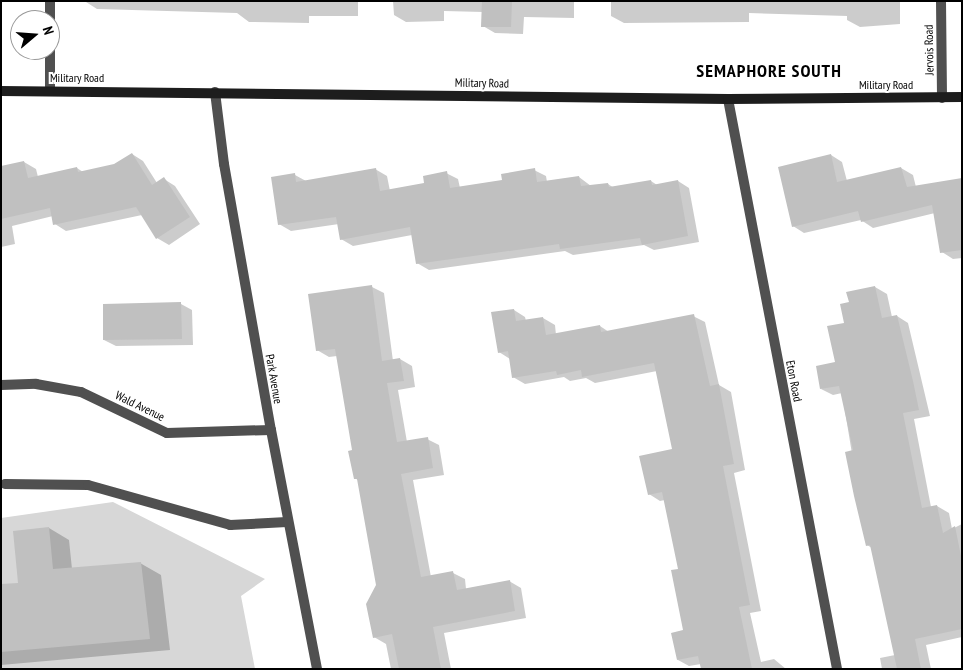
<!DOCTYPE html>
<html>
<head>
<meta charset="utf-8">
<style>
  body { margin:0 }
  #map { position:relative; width:963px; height:670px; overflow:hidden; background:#fff; font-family:"PT Sans Narrow",sans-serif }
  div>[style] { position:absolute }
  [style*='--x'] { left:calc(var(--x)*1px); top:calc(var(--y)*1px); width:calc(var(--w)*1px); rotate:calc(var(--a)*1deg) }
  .green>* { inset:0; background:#d7d7d7 }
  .shadow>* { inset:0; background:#0003 }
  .building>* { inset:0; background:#c0c0c0 }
  .lane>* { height:10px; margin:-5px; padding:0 5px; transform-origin:5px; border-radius:5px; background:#505050 }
  .street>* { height:10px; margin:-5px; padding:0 5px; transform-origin:5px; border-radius:5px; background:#505050 }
  .secondary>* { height:10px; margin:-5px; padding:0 5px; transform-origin:5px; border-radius:5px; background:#1d1d1d }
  span { translate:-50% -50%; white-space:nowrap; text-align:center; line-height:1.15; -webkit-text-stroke:4px #fff; paint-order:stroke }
  .street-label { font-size:12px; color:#000 }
  .district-label { font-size:18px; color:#000; font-weight:700; letter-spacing:1px }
  .frame { position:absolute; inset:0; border:2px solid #000; pointer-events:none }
  .north { position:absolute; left:10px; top:10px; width:50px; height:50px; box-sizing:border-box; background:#fff; border:1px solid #999; border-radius:50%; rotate:72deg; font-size:14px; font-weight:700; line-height:20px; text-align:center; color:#000 }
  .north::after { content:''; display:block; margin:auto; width:18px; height:22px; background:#000; clip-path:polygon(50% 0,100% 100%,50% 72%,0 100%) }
</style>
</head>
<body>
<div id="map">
  <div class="green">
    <div style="clip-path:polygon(113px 502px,265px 579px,241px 596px,255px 669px,1px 669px,1px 518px)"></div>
  </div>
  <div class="shadow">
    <div style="clip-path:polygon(358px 1px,358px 16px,309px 16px,309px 23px,249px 22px,237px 13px,97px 9px,86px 2px)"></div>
    <div style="clip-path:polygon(393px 1px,574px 1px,574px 18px,524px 17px,523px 34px,495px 33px,483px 26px,483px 12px,444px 11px,444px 21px,406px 22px,394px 15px)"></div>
    <div style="clip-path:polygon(611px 1px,900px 1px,900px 24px,860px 27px,847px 20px,847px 16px,749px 13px,749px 22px,624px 23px,611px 16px)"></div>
    <div style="clip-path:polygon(132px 154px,143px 161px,157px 183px,164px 179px,175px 186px,200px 224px,169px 245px,157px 238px,142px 215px,66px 231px,55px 224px,53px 216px,12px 226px,15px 244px,1px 247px,1px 167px,24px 162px,36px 169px,38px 177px,77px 168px,83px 172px,114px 165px)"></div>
    <div style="clip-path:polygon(831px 155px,842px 162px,847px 181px,901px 168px,913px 175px,916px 187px,962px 179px,962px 258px,953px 259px,942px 252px,935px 213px,873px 228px,861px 220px,804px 233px,793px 226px)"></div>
    <div style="clip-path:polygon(375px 169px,387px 176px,390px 191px,426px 184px,446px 173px,458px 179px,460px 188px,503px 181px,534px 170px,546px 176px,547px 182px,579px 177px,591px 186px,608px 184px,614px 188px,651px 181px,657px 185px,678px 181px,689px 188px,699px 242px,654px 250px,644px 245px,573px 255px,565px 251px,429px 270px,417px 263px,412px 235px,353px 246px,341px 239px,339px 224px,291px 231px,279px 224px,295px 175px,306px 181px)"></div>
    <div style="clip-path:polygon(372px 287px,384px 293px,393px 361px,400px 359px,412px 366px,415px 387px,398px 390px,407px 442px,427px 439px,439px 445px,444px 475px,413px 480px,431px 577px,453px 573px,465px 579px,466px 589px,509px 581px,521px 588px,526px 618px,444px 633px,451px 669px,391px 669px,386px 644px,374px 637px,378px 585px,359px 481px,355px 478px,353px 451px,337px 356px,329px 357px,317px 350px)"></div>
    <div style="clip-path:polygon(875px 287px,887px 294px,892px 317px,897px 316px,908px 323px,930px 416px,914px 419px,931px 507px,937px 506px,949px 513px,952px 529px,962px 524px,962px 637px,926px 645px,931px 669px,882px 669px,880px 658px,895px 655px,872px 548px,867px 545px,842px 393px,833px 395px,821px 389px,837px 363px,850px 303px)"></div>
    <div style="clip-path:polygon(181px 304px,192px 310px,193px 345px,116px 346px,104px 340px)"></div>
    <div style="clip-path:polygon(514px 310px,525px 317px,526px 321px,543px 318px,555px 325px,556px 335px,600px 326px,609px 332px,693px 316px,705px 322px,719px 385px,731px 392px,745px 470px,734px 473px,761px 611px,750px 613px,761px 662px,774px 659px,786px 669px,702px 669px,701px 664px,689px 666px,678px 660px,685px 631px,679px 570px,665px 500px,660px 501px,649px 494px,673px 450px,657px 371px,595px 383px,586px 378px,570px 381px,564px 377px,525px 384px,513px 377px,510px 359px,499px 352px)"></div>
    <div style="clip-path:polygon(49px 528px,69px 540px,72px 569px,140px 563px,161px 575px,170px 650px,1px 665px,1px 585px,19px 584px)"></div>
  </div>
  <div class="building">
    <div style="clip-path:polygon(482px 1px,512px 1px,511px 27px,481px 27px)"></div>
    <div style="clip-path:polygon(132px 153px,152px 185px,164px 177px,190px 217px,156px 239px,136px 207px,53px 225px,50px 208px,1px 219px,1px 166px,24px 161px,28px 178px,77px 167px,78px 172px,114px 164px)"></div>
    <div style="clip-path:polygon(831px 154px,837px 182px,901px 167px,907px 187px,962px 178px,962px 250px,940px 253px,932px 205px,861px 222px,858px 211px,792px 227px,778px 167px)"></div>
    <div style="clip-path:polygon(376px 168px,380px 191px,424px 183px,423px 176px,447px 171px,450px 188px,502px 180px,501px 174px,535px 168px,537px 182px,579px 176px,581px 186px,608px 183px,609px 187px,651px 180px,652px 185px,678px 180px,688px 236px,642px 245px,640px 238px,560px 249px,559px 244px,416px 264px,410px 227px,340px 240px,336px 217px,278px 225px,271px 177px,295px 173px,296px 182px)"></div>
    <div style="clip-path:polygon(372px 285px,382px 361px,400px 358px,404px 381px,387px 383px,397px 442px,428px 437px,433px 468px,401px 474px,421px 577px,453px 571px,457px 590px,510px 580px,515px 611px,433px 627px,441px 669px,399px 669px,392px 634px,373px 638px,366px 604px,376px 585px,357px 479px,354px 479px,348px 451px,352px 450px,335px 349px,316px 351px,308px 294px)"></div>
    <div style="clip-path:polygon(875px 286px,882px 318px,897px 315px,913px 381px,919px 410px,903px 413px,922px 508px,937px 505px,943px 533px,955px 526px,962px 561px,962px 629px,915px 639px,921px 669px,897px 669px,870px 545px,866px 546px,854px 496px,845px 452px,853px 450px,839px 386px,820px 389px,816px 366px,835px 362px,827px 326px,844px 323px,840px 304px,849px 302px,846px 292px)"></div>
    <div style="clip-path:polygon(181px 302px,182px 339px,103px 340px,103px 304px)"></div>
    <div style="clip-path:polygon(514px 309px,516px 321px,543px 317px,546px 335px,600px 325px,601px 332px,694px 314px,710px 386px,719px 384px,734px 464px,723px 466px,750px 605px,739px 607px,752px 669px,701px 669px,698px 656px,677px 660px,671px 633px,683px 630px,671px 570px,678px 569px,662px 492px,648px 495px,639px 456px,672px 449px,654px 363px,582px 377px,581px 370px,557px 375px,556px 371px,512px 378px,508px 351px,498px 353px,491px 312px)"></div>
    <div style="clip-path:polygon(49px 527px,53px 569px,141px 562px,150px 639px,1px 652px,1px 584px,18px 583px,13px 531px)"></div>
  </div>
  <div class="lane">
    <div style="--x:1;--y:385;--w:35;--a:-2"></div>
    <div style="--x:36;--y:384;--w:46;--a:10.1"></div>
    <div style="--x:81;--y:392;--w:95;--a:25.5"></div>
    <div style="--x:167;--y:433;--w:104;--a:-1.7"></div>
    <div style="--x:5;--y:484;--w:83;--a:0.7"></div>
    <div style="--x:88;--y:485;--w:148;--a:15.7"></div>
    <div style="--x:230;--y:525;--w:57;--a:-3"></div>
  </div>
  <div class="street">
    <div style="--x:50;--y:1;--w:19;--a:90"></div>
    <div style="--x:941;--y:1;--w:97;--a:89.4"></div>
    <div style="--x:50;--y:50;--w:41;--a:90"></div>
    <div style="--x:215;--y:92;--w:73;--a:82.9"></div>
    <div style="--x:224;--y:164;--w:270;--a:80"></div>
    <div style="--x:271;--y:430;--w:243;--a:79.1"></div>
    <div style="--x:728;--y:99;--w:580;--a:79.17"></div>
  </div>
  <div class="secondary">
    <div style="--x:1;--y:91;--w:727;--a:0.63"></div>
    <div style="--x:728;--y:99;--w:234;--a:-0.5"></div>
  </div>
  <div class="street-label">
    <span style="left:929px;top:50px;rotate:-91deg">Jervois Road</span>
    <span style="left:77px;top:78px">Military Road</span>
    <span style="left:482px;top:83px;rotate:1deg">Military Road</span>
    <span style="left:886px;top:85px">Military Road</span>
    <span style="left:274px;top:379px;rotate:80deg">Park Avenue</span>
    <span style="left:794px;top:381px;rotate:79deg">Eton Road</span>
    <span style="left:140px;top:406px;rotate:26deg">Wald Avenue</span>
  </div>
  <div class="district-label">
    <span style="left:769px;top:71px">SEMAPHORE SOUTH</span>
  </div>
  <div class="frame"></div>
  <div class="north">N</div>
</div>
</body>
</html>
